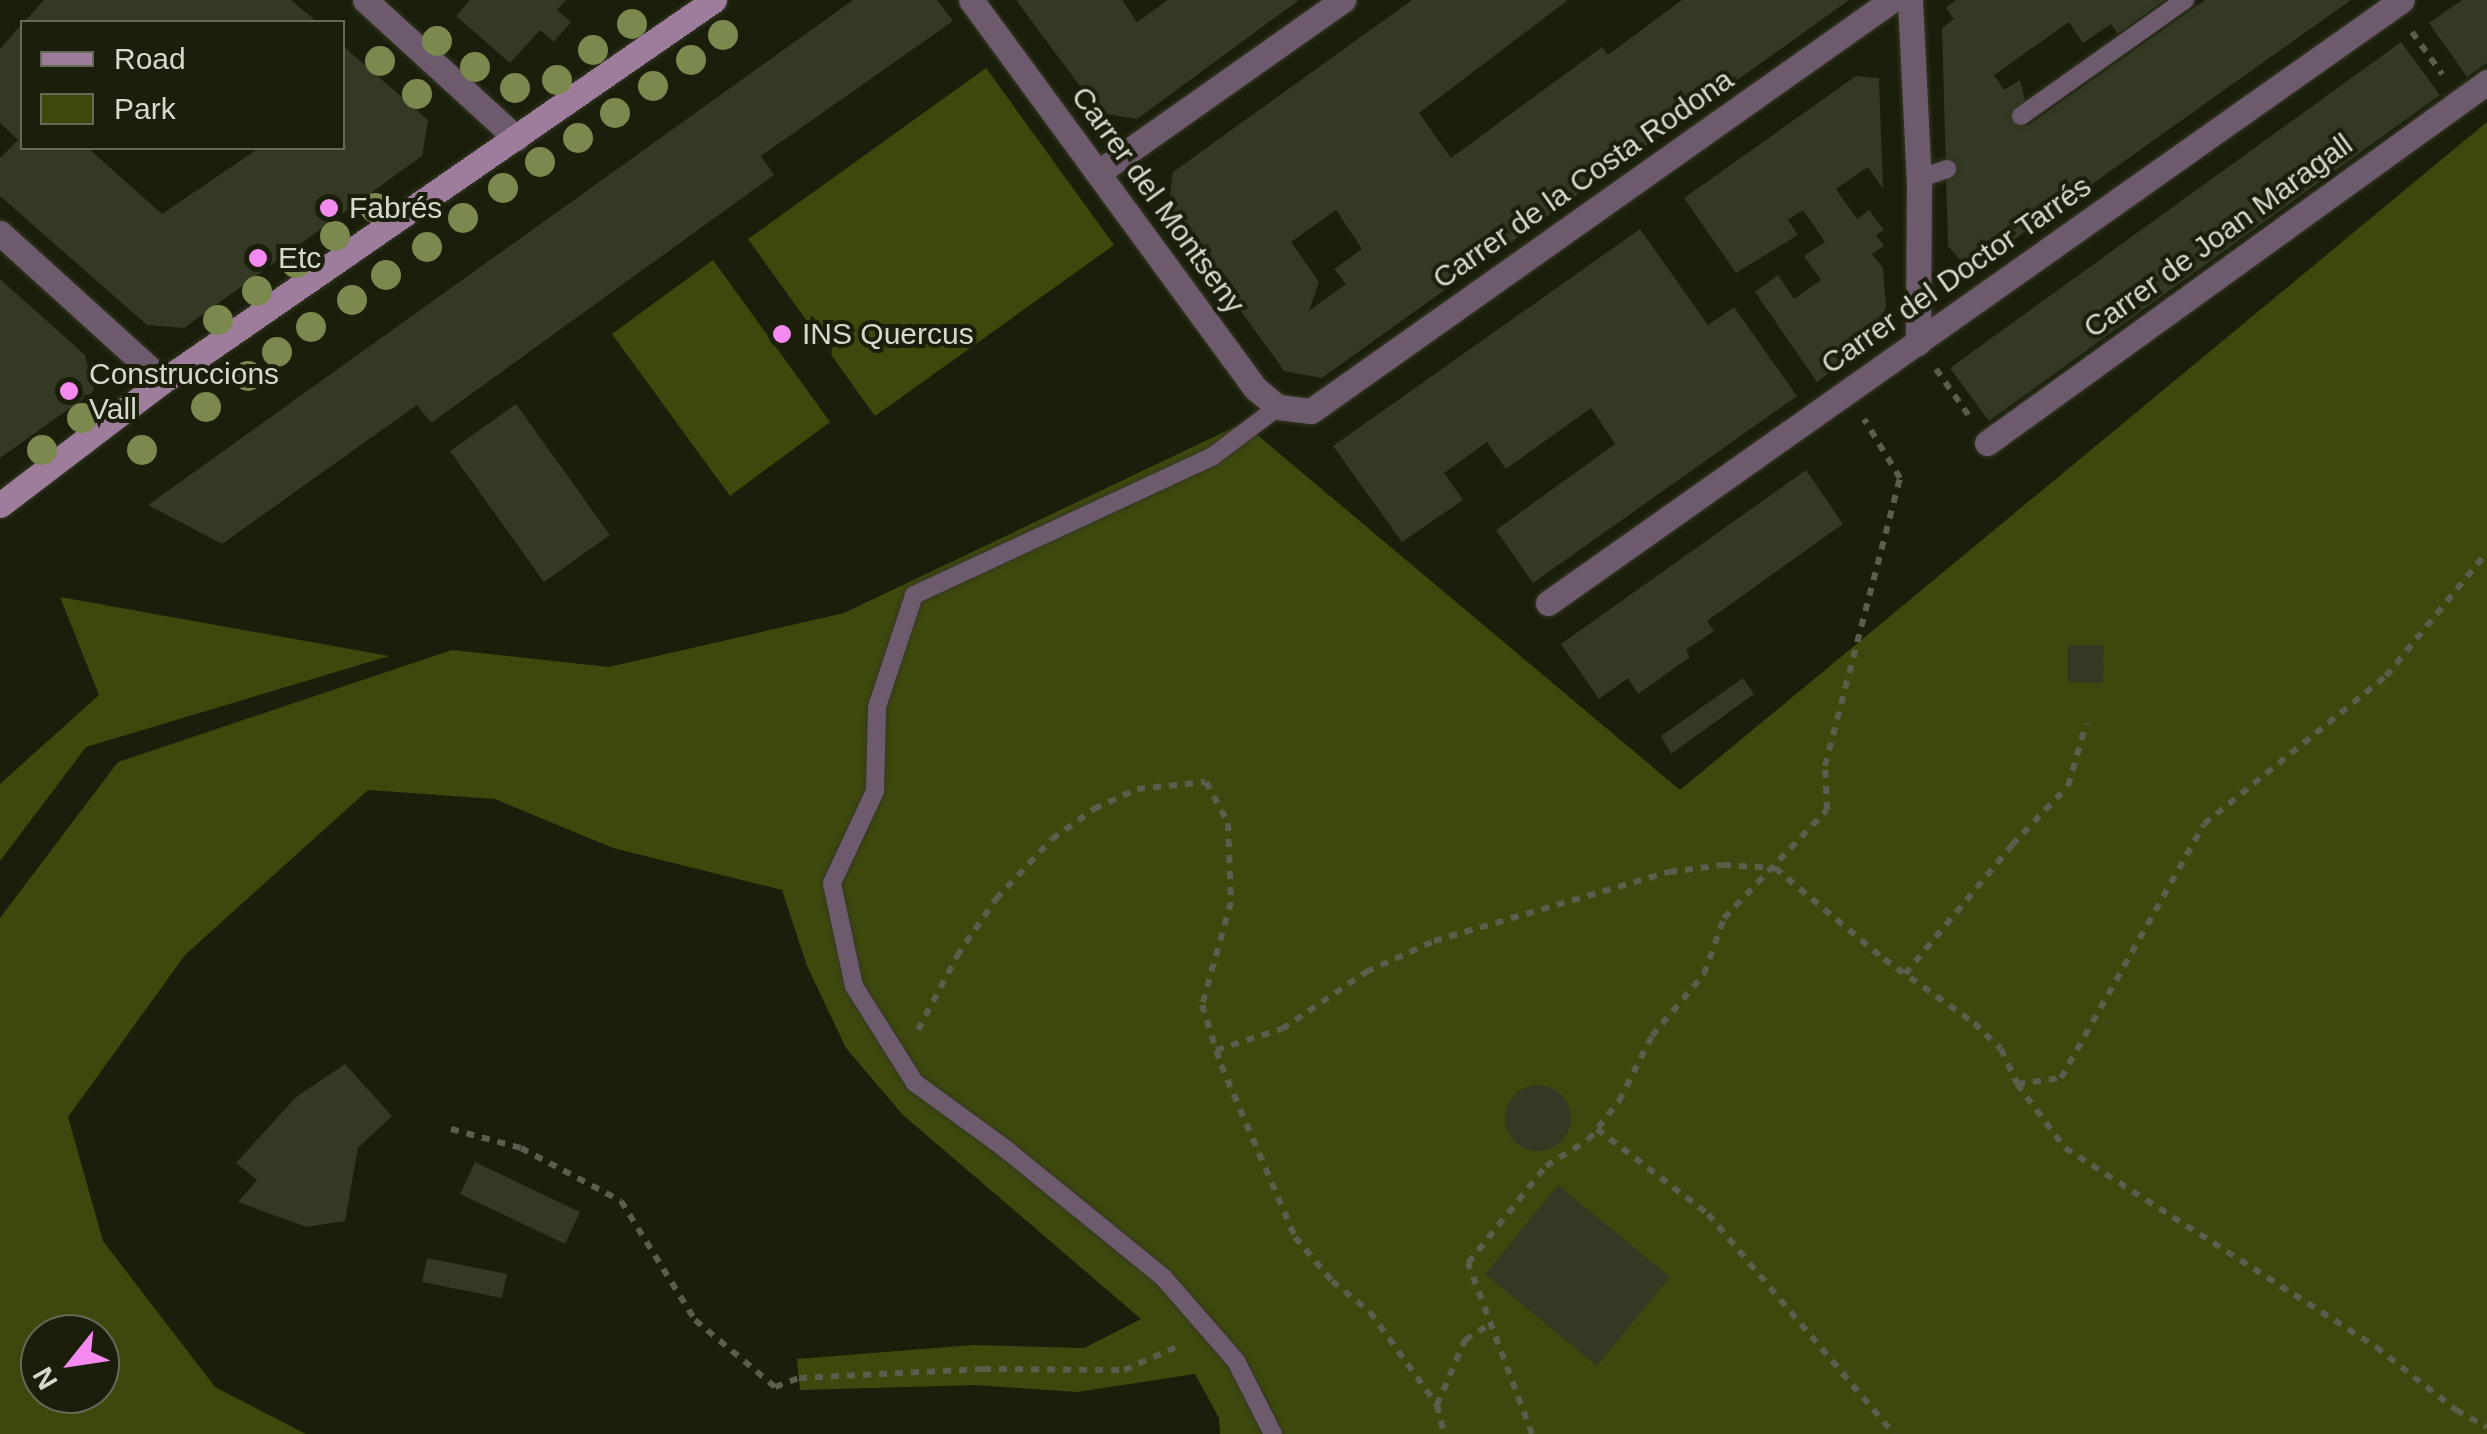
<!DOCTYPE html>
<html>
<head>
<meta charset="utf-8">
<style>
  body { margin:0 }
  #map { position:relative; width:2487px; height:1434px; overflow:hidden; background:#1a1e0a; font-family:Helvetica,sans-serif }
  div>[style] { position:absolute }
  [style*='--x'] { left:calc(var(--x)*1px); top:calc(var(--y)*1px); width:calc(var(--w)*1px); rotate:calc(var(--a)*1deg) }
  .green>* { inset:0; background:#3d490c }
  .building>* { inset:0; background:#333923 }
  .round { border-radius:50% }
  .path>* { height:6px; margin-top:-3px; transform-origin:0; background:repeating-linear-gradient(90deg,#5a5e4c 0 8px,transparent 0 16px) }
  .roads { filter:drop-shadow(0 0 2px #343825) drop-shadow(0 0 2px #343825) }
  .lane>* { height:18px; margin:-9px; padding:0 9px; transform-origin:9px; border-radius:9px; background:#6e5a6d }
  .street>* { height:25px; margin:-12.5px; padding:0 12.5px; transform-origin:12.5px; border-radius:12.5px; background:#6e5a6d }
  .secondary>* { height:25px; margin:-12.5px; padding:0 12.5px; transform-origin:12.5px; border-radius:12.5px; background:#9d7d9b }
  .trees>* { width:30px; height:30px; margin:-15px; border-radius:50%; background:#7b884e }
  .dots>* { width:28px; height:28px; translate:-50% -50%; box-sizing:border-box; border:5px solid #1a1e0a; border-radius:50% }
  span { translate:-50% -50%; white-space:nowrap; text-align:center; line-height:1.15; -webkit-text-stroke:8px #1a1e0a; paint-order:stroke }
  .street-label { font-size:30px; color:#d6dacd }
  .poi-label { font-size:30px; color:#d6dacd }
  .left { translate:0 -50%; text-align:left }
  .legend { position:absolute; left:20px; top:20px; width:325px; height:130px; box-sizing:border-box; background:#1a1e0a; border:2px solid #656958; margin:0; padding:12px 18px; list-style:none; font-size:30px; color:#d6dacd }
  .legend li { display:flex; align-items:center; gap:20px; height:50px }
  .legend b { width:50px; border:2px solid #656958 }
  .north { position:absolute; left:20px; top:1314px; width:100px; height:100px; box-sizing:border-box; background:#1a1e0a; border:2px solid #656958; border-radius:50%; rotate:240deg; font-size:28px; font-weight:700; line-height:40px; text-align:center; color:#d6dacd }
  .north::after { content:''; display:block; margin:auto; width:35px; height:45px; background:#f489f0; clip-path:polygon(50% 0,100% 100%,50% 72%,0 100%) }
</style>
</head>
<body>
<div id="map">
  <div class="green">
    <div style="clip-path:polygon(986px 68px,1114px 245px,875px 416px,748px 239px)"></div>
    <div style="clip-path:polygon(evenodd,2487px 122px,2487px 1434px,1220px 1434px,1219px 1418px,1195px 1374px,1077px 1392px,975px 1385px,800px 1390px,797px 1359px,973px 1345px,1084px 1348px,1141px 1319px,903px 1115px,846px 1048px,807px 966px,782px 890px,613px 848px,495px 799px,368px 790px,185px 955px,68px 1117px,103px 1241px,215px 1387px,306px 1434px,0 1434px,0 918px,118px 762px,452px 650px,609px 667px,844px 613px,1243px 423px,1680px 790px,2487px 122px,40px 1334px,100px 1334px,100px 1394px,40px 1394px,40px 1334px)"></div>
    <div style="clip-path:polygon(713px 260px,830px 422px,730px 496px,612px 334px)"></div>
    <div style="clip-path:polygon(60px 597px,389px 656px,86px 747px,0 861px,0 784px,99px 695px)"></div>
  </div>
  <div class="building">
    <div style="clip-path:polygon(44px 0,291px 0,317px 22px,24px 22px)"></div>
    <div style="clip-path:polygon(470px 0,566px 0,557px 10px,571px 22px,554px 42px,540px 30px,510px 63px,456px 16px)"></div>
    <div style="clip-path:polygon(853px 0,937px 0,953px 21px,761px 156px,774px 175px,431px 423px,417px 405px,222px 544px,148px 505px)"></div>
    <div style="clip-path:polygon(1016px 0,1122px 0,1137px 22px,1168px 0,1299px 0,1137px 119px,1100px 113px)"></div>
    <div style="clip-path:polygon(evenodd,1412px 0,1568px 0,1419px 113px,1451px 158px,1602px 47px,1608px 55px,1682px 0,1849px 0,1322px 378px,1284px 371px,1168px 210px,1173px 172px,1412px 0,1336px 210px,1362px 249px,1334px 269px,1346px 284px,1309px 311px,1319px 282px,1291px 242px,1336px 210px)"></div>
    <div style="clip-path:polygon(1956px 0,2165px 0,2117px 34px,2111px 24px,2083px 43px,2069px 22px,1994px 75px,2004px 90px,2020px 80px,2025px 101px,2015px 108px,2027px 126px,2205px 0,2351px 0,1974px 268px,1960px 260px,1948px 246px,1942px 28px,1954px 19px,1946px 8px)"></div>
    <div style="clip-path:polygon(2462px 0,2487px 0,2487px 63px,2467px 77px,2429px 23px)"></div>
    <div style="clip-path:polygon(22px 24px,22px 148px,88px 148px,162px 214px,259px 148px,342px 148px,342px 45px,428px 120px,422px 156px,184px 328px,147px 325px,0 196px,0 158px,18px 140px,0 123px,0 49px)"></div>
    <div style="clip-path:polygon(2401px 42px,2440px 95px,1989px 421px,1950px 368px)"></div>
    <div style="clip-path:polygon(1856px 76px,1879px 78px,1883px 189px,1868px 167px,1836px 189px,1857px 219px,1869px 210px,1884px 230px,1876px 235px,1884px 246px,1872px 254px,1883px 268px,1886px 307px,1868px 344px,1817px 382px,1755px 292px,1778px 275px,1794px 299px,1821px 280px,1804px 256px,1825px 242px,1803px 210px,1788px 220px,1798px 235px,1736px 273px,1684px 198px)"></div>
    <div style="clip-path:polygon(1640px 229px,1708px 325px,1734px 307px,1797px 396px,1533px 583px,1496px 530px,1615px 444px,1591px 408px,1506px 469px,1487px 442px,1444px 473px,1463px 500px,1402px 542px,1333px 446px)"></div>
    <div style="clip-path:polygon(0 279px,85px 355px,94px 391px,0 458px)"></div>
    <div style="clip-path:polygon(516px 404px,610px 535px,544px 582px,450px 451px)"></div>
    <div style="clip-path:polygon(1806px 470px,1843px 524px,1707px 621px,1714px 631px,1686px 650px,1690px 657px,1638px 694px,1628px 678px,1599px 699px,1561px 644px)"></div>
    <div style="clip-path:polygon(2067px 645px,2104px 645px,2103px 683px,2067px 682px)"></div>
    <div style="clip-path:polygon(1743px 678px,1754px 694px,1671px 754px,1661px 736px)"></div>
    <div style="clip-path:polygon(345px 1064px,392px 1116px,358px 1148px,345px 1221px,306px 1227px,238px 1202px,257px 1180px,236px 1163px,296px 1097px)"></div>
    <div class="round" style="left:1505px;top:1085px;width:66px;height:66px"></div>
    <div style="clip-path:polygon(475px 1162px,580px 1212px,565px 1244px,460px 1194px)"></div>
    <div style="clip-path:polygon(1558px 1185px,1670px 1277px,1597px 1366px,1485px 1274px)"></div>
    <div style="clip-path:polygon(427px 1258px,507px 1274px,502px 1298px,422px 1282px)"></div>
  </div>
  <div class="path">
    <div style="--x:2412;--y:32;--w:52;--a:54.5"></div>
    <div style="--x:1936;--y:369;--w:57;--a:54.9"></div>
    <div style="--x:1905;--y:974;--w:168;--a:-50.3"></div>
    <div style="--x:2012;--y:845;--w:81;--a:-46.5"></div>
    <div style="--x:2068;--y:786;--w:65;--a:-73.8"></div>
    <div style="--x:918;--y:1030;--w:84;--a:-62.2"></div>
    <div style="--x:957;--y:956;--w:69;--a:-55.6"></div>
    <div style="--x:996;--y:899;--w:82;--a:-47"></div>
    <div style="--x:1052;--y:839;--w:52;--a:-35.5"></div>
    <div style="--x:1094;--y:809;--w:47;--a:-24.9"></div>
    <div style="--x:1137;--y:789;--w:69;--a:-5.8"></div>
    <div style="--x:1206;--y:782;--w:47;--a:61.8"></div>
    <div style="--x:1228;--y:823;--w:79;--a:87.8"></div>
    <div style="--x:1231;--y:902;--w:107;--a:105.7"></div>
    <div style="--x:1202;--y:1005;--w:63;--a:72.4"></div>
    <div style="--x:1221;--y:1065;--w:187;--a:66.7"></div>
    <div style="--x:1295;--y:1237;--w:57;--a:49.9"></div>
    <div style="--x:1332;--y:1281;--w:49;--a:39.2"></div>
    <div style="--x:1370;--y:1312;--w:115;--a:54.2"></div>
    <div style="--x:1437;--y:1405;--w:30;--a:76"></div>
    <div style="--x:1216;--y:1050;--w:69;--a:-17.7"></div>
    <div style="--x:1282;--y:1029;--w:102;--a:-34.2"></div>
    <div style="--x:1366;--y:972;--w:75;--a:-24.5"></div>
    <div style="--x:1434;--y:941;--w:245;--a:-16.4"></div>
    <div style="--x:1669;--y:872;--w:54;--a:-7.4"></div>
    <div style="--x:1723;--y:865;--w:52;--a:3.3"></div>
    <div style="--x:1775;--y:868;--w:142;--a:39.9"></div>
    <div style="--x:1884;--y:959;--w:110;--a:35.4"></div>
    <div style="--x:1974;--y:1023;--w:37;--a:44"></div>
    <div style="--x:2001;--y:1049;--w:38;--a:65"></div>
    <div style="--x:2017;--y:1084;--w:80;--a:53.1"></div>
    <div style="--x:2065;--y:1148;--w:369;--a:32.6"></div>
    <div style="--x:2376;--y:1347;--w:102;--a:38.2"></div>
    <div style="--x:2456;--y:1410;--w:35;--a:29"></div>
    <div style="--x:2017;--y:1084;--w:44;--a:-7.8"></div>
    <div style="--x:2061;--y:1078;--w:291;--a:-60.6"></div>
    <div style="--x:2204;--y:824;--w:235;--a:-39.1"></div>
    <div style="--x:2386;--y:676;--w:160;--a:-50.8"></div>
    <div style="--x:451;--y:1129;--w:73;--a:15.2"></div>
    <div style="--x:521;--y:1148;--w:113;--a:27.9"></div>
    <div style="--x:621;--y:1201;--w:140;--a:58.1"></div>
    <div style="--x:695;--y:1320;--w:104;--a:39.9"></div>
    <div style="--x:775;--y:1387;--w:26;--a:-21"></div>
    <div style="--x:799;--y:1378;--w:184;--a:-2.8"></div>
    <div style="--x:983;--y:1369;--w:141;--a:0.4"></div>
    <div style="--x:1124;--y:1370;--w:62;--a:-23.7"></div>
    <div style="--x:1597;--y:1129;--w:140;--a:37.4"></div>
    <div style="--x:1708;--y:1214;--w:288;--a:49.8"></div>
    <div style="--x:1437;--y:1405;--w:71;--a:-66.7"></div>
    <div style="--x:1465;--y:1340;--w:32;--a:-32"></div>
    <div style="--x:1532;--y:1434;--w:183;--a:-110.5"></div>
    <div style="--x:1468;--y:1263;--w:124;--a:-51.2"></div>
    <div style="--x:1546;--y:1166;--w:49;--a:-31.8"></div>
    <div style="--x:1588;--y:1140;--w:50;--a:-51.5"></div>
    <div style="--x:1619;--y:1101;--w:73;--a:-63.1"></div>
    <div style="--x:1652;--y:1036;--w:81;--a:-50"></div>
    <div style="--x:1704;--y:974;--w:59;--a:-70.3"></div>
    <div style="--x:1724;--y:918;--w:149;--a:-46.4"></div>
    <div style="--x:1827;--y:810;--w:44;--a:-92.6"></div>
    <div style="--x:1825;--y:766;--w:298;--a:-75.4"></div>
    <div style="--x:1900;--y:478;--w:69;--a:-121.4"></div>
  </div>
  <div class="roads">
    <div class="lane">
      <div style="--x:2021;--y:116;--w:201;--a:-35.3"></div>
      <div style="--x:1918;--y:179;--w:31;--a:-19"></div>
      <div style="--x:1273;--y:1434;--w:82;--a:-116.9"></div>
      <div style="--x:1236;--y:1361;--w:111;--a:-131"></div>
      <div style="--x:1163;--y:1277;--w:201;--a:-140.9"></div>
      <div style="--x:1007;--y:1150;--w:114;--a:-143.9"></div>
      <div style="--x:915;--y:1083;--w:115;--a:-122.2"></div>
      <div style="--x:854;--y:986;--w:105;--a:-102.1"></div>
      <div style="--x:832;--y:883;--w:102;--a:-64.9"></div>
      <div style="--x:875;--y:791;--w:84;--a:-88.6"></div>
      <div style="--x:877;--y:707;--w:118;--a:-71.7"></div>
      <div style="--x:914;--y:595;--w:330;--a:-24.9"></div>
      <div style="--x:1213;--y:456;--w:81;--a:-37"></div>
    </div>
    <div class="street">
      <div style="--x:365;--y:0;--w:205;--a:42.4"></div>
      <div style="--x:971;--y:0;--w:481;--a:53.8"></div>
      <div style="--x:1255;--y:388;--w:30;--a:40"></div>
      <div style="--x:1278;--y:407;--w:33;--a:7"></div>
      <div style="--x:1311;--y:411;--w:712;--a:-35.28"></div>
      <div style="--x:1910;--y:0;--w:186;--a:87.2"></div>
      <div style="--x:1919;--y:186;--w:157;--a:90.4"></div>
      <div style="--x:1099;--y:172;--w:299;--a:-35.2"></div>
      <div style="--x:0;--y:233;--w:220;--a:42.2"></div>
      <div style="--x:1987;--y:443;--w:617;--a:-35.83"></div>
      <div style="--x:1548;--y:603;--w:1045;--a:-35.23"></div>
    </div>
    <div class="secondary">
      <div style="--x:0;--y:505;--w:205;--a:-37.3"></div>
      <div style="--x:163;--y:381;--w:670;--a:-34.66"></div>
    </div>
  </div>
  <div class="trees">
    <div style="left:632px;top:24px"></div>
    <div style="left:723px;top:35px"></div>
    <div style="left:437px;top:41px"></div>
    <div style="left:593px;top:50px"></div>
    <div style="left:691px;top:60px"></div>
    <div style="left:380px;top:61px"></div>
    <div style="left:475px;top:67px"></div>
    <div style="left:557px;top:80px"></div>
    <div style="left:653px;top:86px"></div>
    <div style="left:515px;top:88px"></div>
    <div style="left:417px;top:94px"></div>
    <div style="left:615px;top:113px"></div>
    <div style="left:578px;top:138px"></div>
    <div style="left:540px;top:162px"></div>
    <div style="left:503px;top:188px"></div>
    <div style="left:375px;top:208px"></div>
    <div style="left:463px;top:218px"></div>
    <div style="left:335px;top:236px"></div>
    <div style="left:427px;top:247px"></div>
    <div style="left:296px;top:263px"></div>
    <div style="left:386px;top:275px"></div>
    <div style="left:257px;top:291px"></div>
    <div style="left:352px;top:300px"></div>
    <div style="left:218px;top:320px"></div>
    <div style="left:311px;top:327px"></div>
    <div style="left:277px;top:352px"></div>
    <div style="left:248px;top:376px"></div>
    <div style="left:206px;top:407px"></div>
    <div style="left:82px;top:418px"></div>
    <div style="left:42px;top:450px"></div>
    <div style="left:142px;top:450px"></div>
  </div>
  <div class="dots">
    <div style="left:329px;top:208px;background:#f489f0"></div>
    <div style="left:258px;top:258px;background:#f489f0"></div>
    <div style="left:782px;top:334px;background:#f489f0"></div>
    <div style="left:69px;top:391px;background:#f489f0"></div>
  </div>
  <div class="street-label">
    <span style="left:1583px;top:179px;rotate:-35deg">Carrer de la Costa Rodona</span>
    <span style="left:1158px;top:200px;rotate:54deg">Carrer del Montseny</span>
    <span style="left:2218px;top:236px;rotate:-36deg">Carrer de Joan Maragall</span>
    <span style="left:1956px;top:275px;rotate:-35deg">Carrer del Doctor Tarrés</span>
  </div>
  <div class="poi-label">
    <span class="left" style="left:349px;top:208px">Fabrés</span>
    <span class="left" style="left:278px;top:258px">Etc</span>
    <span class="left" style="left:802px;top:334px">INS Quercus</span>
    <span class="left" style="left:89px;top:391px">Construccions<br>Vall</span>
  </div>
  <ul class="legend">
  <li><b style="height:12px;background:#9d7d9b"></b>Road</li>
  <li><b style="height:28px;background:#3d490c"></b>Park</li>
  </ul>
  <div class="north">N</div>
</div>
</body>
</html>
